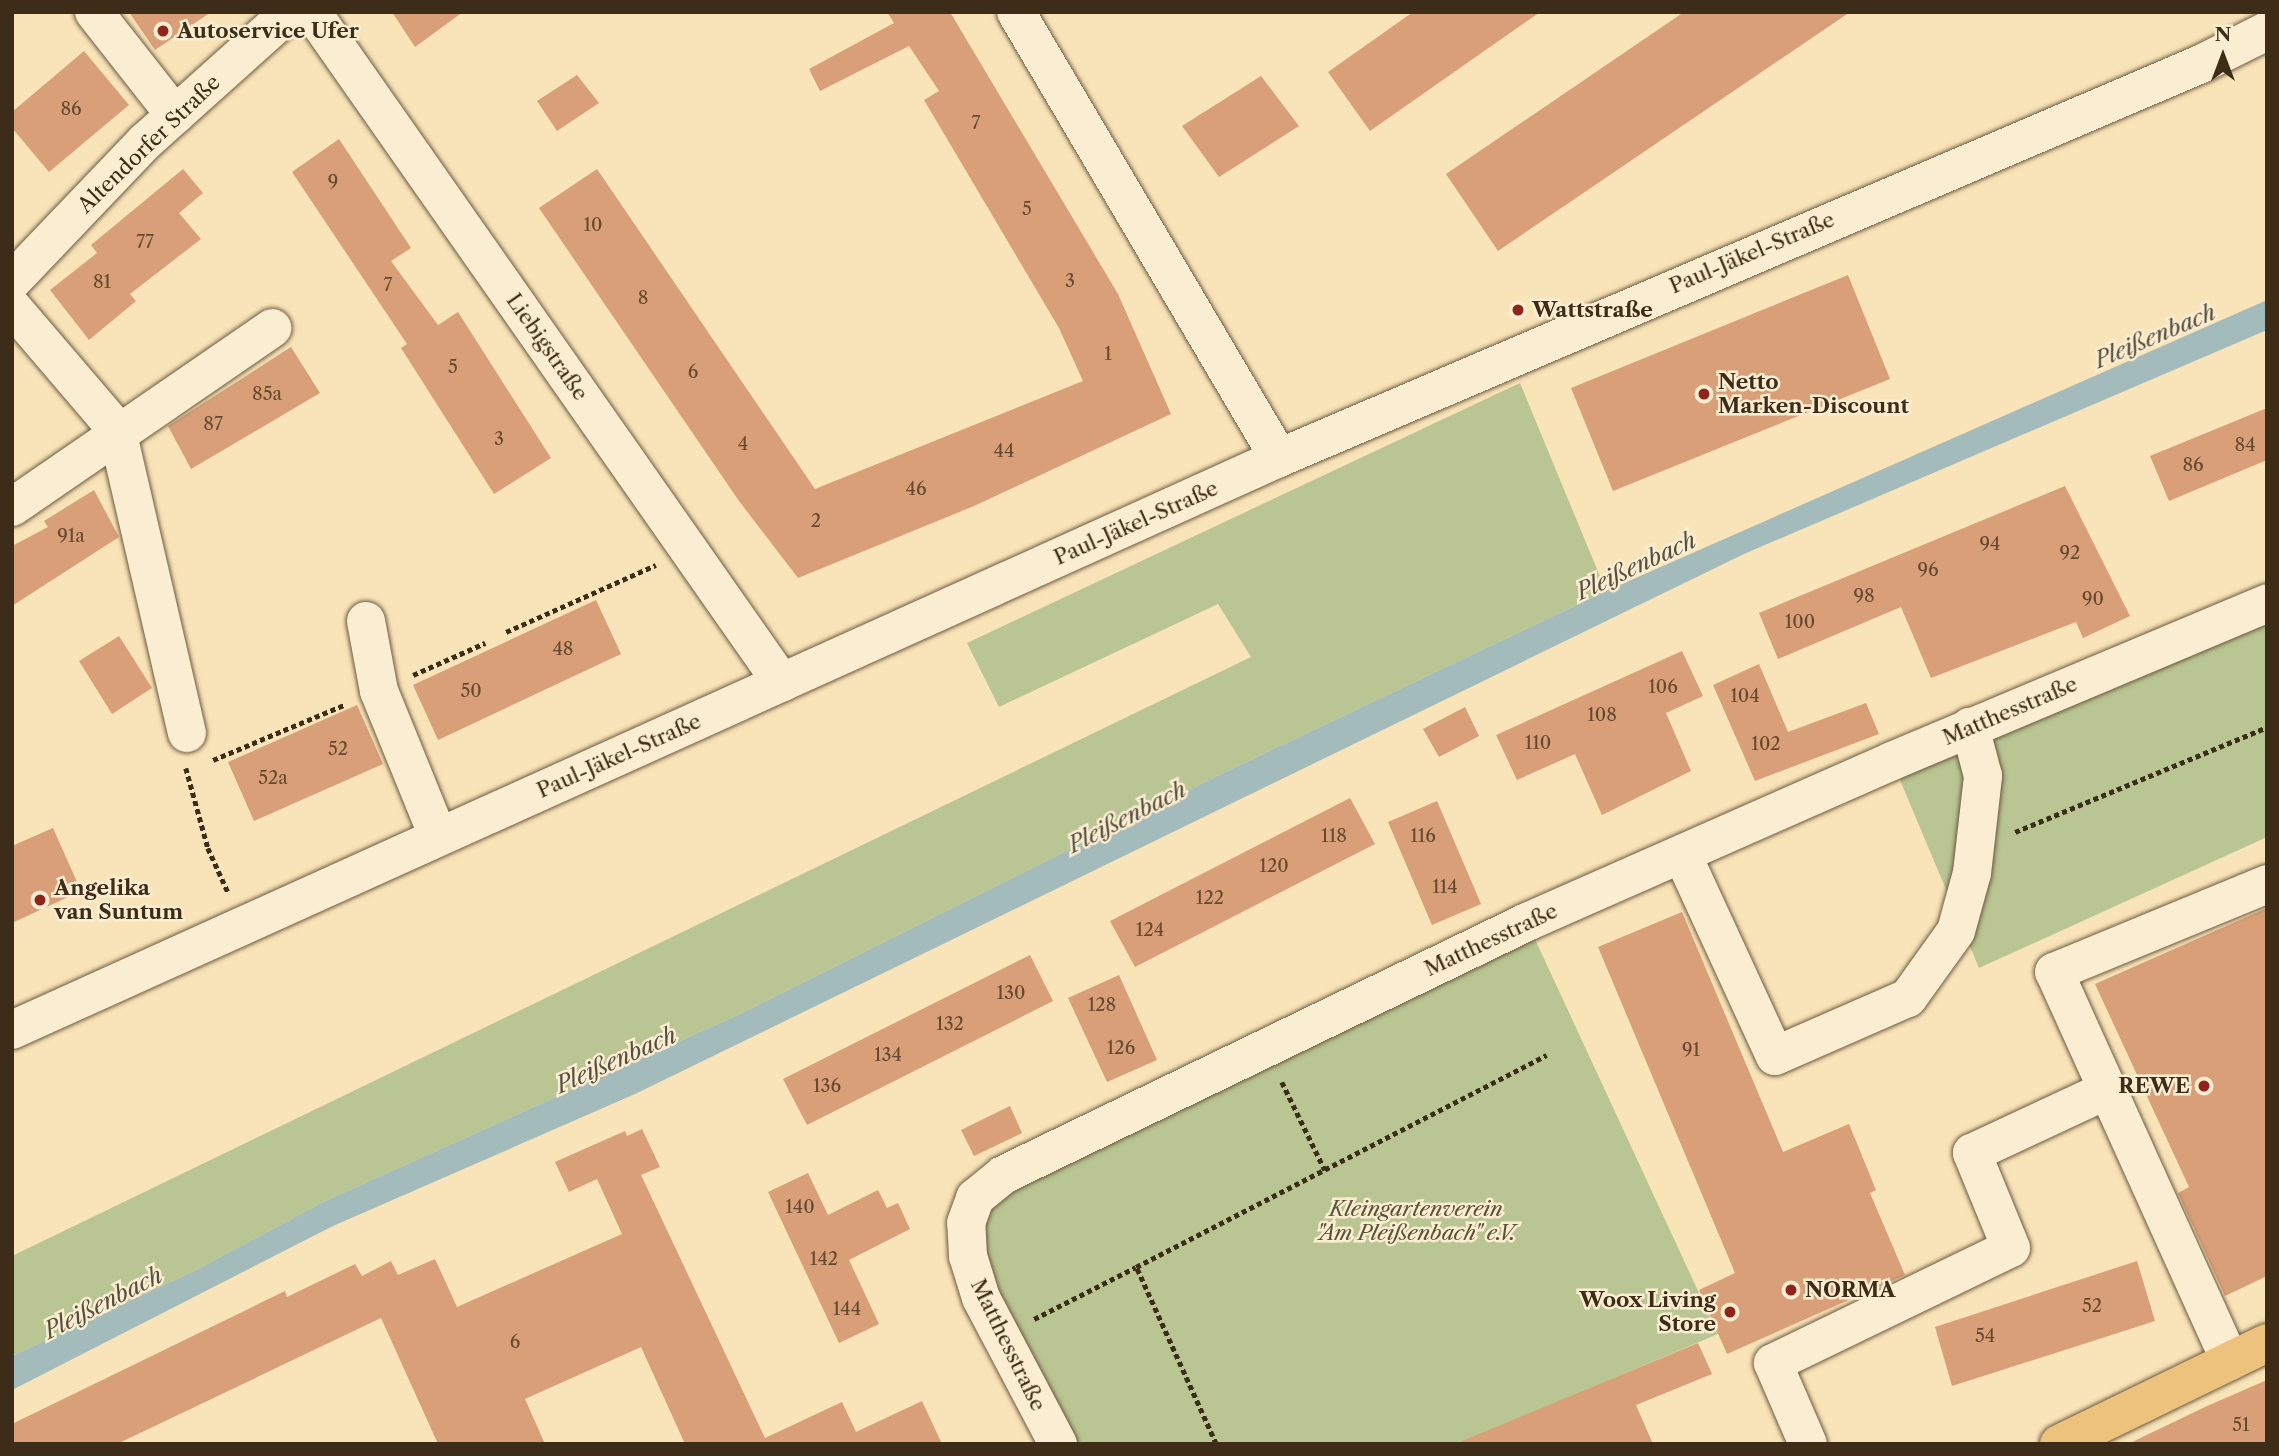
<!DOCTYPE html>
<html>
<head>
<meta charset="utf-8">
<style>
  body { margin:0 }
  #map { position:relative; width:2279px; height:1456px; overflow:hidden; background:#f9e3b8; font-family:"Libre Caslon Text",serif }
  div>[style] { position:absolute }
  [style*='--x'] { left:calc(var(--x)*1px); top:calc(var(--y)*1px); width:calc(var(--w)*1px); rotate:calc(var(--a)*1deg) }
  .green>* { inset:0; background:#b9c593 }
  .water>* { inset:0; background:#a3bbba }
  .building>* { inset:0; background:#d99f78 }
  .path>* { height:4.5px; margin-top:-2.25px; transform-origin:0; background:repeating-linear-gradient(90deg,#3d2c17 0 5px,transparent 0 8.5px) }
  .roads { filter:drop-shadow(0 0 2px #6c5a3f) drop-shadow(0 0 2px #6c5a3f) }
  .minor>* { height:38px; margin:-19px; padding:0 19px; transform-origin:19px; border-radius:19px; background:#fbedd1 }
  .major>* { height:38px; margin:-19px; padding:0 19px; transform-origin:19px; border-radius:19px; background:#ecc27c }
  .dots>* { width:19px; height:19px; translate:-50% -50%; box-sizing:border-box; border:4px solid #fbedd1; border-radius:50% }
  span { translate:-50% -50%; white-space:nowrap; text-align:center; line-height:1.15; -webkit-text-stroke:5px #fbedd1; paint-order:stroke }
  .number-label { font-size:18px; color:#64492f }
  .number-label span { -webkit-text-stroke-width:0 }
  .poi-label { font-size:21px; color:#3d2c17; font-weight:700 }
  .left { translate:0 -50%; text-align:left }
  .right { translate:-100% -50%; text-align:right }
  .street-label { font-size:21px; color:#3d2c17 }
  .park-label { font-size:21px; color:#5c5236; font-style:italic }
  .water-label { font-size:23px; color:#565040; font-style:italic }
  .frame { position:absolute; inset:0; border:14px solid #3d2c17; pointer-events:none }
  .north { position:absolute; left:2188px; top:21px; width:70px; height:70px; -webkit-text-stroke:5px #fbedd1; paint-order:stroke; rotate:0deg; font-size:19px; font-weight:700; line-height:28px; text-align:center; color:#3d2c17 }
  .north::after { content:''; display:block; margin:auto; width:24px; height:32px; background:#3d2c17; clip-path:polygon(50% 0,100% 100%,50% 72%,0 100%) }
</style>
</head>
<body>
<div id="map">
  <div class="green">
    <div style="clip-path:polygon(1520px 383px,1606px 591px,1215px 777px,742px 1013px,323px 1202px,196px 1270px,12px 1356px,12px 1256px,1251px 657px,1218px 604px,999px 707px,967px 643px)"></div>
    <div style="clip-path:polygon(2267px 603px,2267px 837px,1979px 968px,1892px 761px)"></div>
    <div style="clip-path:polygon(1527px 922px,1718px 1334px,1458px 1444px,1058px 1444px,1000px 1337px,975px 1198px)"></div>
  </div>
  <div class="water">
    <div style="clip-path:polygon(2267px 300px,2267px 330px,1744px 554px,635px 1094px,333px 1226px,12px 1390px,12px 1356px,196px 1270px,323px 1202px,742px 1013px,1215px 777px,1606px 591px)"></div>
  </div>
  <div class="building">
    <div style="clip-path:polygon(129px 12px,211px 12px,155px 50px)"></div>
    <div style="clip-path:polygon(392px 12px,463px 12px,415px 47px)"></div>
    <div style="clip-path:polygon(887px 12px,950px 12px,1118px 294px,1171px 414px,974px 506px,798px 578px,739px 501px,539px 208px,597px 169px,815px 489px,1083px 381px,1059px 328px,924px 100px,939px 91px,909px 46px,820px 91px,809px 69px,894px 23px)"></div>
    <div style="clip-path:polygon(1413px 12px,1540px 12px,1370px 131px,1328px 72px)"></div>
    <div style="clip-path:polygon(1684px 12px,1850px 12px,1498px 251px,1446px 174px)"></div>
    <div style="clip-path:polygon(84px 51px,129px 105px,49px 172px,12px 128px,12px 112px)"></div>
    <div style="clip-path:polygon(577px 75px,599px 103px,557px 131px,537px 101px)"></div>
    <div style="clip-path:polygon(1261px 76px,1299px 126px,1219px 177px,1182px 126px)"></div>
    <div style="clip-path:polygon(339px 139px,411px 248px,391px 261px,438px 325px,458px 312px,551px 458px,494px 494px,401px 348px,407px 344px,292px 172px)"></div>
    <div style="clip-path:polygon(183px 169px,203px 193px,179px 213px,201px 239px,130px 294px,136px 301px,89px 340px,50px 290px,97px 253px,91px 245px)"></div>
    <div style="clip-path:polygon(1848px 275px,1890px 379px,1613px 491px,1571px 388px)"></div>
    <div style="clip-path:polygon(291px 347px,320px 393px,191px 469px,168px 426px)"></div>
    <div style="clip-path:polygon(2267px 408px,2267px 460px,2169px 501px,2150px 456px)"></div>
    <div style="clip-path:polygon(2065px 486px,2130px 616px,2083px 638px,2076px 622px,1931px 678px,1901px 607px,1778px 659px,1759px 613px)"></div>
    <div style="clip-path:polygon(94px 490px,119px 537px,12px 606px,12px 546px,48px 527px,44px 521px)"></div>
    <div style="clip-path:polygon(596px 600px,621px 654px,438px 740px,413px 685px)"></div>
    <div style="clip-path:polygon(119px 636px,152px 688px,112px 714px,79px 661px)"></div>
    <div style="clip-path:polygon(1682px 651px,1703px 696px,1666px 713px,1691px 771px,1602px 815px,1575px 754px,1517px 780px,1496px 735px)"></div>
    <div style="clip-path:polygon(1759px 664px,1788px 732px,1866px 703px,1879px 734px,1755px 781px,1713px 685px)"></div>
    <div style="clip-path:polygon(357px 705px,383px 764px,254px 821px,228px 762px)"></div>
    <div style="clip-path:polygon(1465px 707px,1479px 736px,1439px 757px,1423px 729px)"></div>
    <div style="clip-path:polygon(1350px 798px,1375px 844px,1135px 967px,1110px 921px)"></div>
    <div style="clip-path:polygon(1437px 801px,1481px 904px,1432px 925px,1388px 822px)"></div>
    <div style="clip-path:polygon(53px 828px,81px 891px,12px 923px,12px 846px)"></div>
    <div style="clip-path:polygon(2267px 908px,2267px 1276px,2225px 1296px,2178px 1193px,2189px 1187px,2095px 984px)"></div>
    <div style="clip-path:polygon(1682px 912px,1783px 1152px,1849px 1124px,1876px 1190px,1870px 1193px,1905px 1275px,1727px 1354px,1699px 1290px,1735px 1273px,1598px 947px)"></div>
    <div style="clip-path:polygon(1030px 955px,1053px 1001px,807px 1125px,783px 1079px)"></div>
    <div style="clip-path:polygon(1119px 975px,1157px 1060px,1107px 1082px,1068px 998px)"></div>
    <div style="clip-path:polygon(1010px 1106px,1022px 1133px,974px 1156px,961px 1130px)"></div>
    <div style="clip-path:polygon(642px 1129px,660px 1167px,641px 1175px,765px 1438px,842px 1402px,856px 1432px,922px 1401px,942px 1444px,685px 1444px,641px 1347px,525px 1399px,545px 1444px,438px 1444px,381px 1318px,117px 1444px,12px 1444px,12px 1424px,285px 1291px,287px 1297px,355px 1264px,362px 1276px,391px 1261px,398px 1275px,435px 1259px,457px 1307px,622px 1234px,597px 1179px,569px 1192px,555px 1162px,625px 1131px,627px 1136px)"></div>
    <div style="clip-path:polygon(808px 1173px,828px 1215px,878px 1190px,887px 1208px,898px 1203px,910px 1229px,849px 1260px,879px 1324px,839px 1343px,768px 1192px)"></div>
    <div style="clip-path:polygon(2137px 1261px,2155px 1321px,1952px 1386px,1935px 1327px)"></div>
    <div style="clip-path:polygon(1698px 1343px,1712px 1374px,1636px 1405px,1653px 1444px,1455px 1444px)"></div>
    <div style="clip-path:polygon(2267px 1380px,2267px 1444px,2128px 1444px,2205px 1407px)"></div>
  </div>
  <div class="path">
    <div style="--x:506;--y:632;--w:164;--a:-24.1"></div>
    <div style="--x:413;--y:675;--w:79;--a:-24"></div>
    <div style="--x:213;--y:760;--w:142;--a:-22.8"></div>
    <div style="--x:186;--y:768;--w:83;--a:74.6"></div>
    <div style="--x:208;--y:848;--w:48;--a:65.6"></div>
    <div style="--x:2015;--y:832;--w:273;--a:-22.6"></div>
    <div style="--x:1282;--y:1082;--w:98;--a:64"></div>
    <div style="--x:1034;--y:1319;--w:114;--a:-27"></div>
    <div style="--x:1216;--y:1444;--w:194;--a:-114.3"></div>
    <div style="--x:1136;--y:1267;--w:462;--a:-27.3"></div>
  </div>
  <div class="roads">
    <div class="minor">
      <div style="--x:94;--y:12;--w:131;--a:51.8"></div>
      <div style="--x:312;--y:12;--w:819;--a:54.99"></div>
      <div style="--x:1016;--y:12;--w:518;--a:59.47"></div>
      <div style="--x:12;--y:281;--w:194;--a:-46.3"></div>
      <div style="--x:146;--y:141;--w:193;--a:-41.9"></div>
      <div style="--x:12;--y:307;--w:162;--a:49.5"></div>
      <div style="--x:117;--y:430;--w:311;--a:77"></div>
      <div style="--x:12;--y:507;--w:316;--a:-34.5"></div>
      <div style="--x:366;--y:621;--w:71;--a:79.5"></div>
      <div style="--x:379;--y:691;--w:157;--a:67.9"></div>
      <div style="--x:1682;--y:854;--w:222;--a:65.3"></div>
      <div style="--x:1775;--y:1056;--w:145;--a:-23.6"></div>
      <div style="--x:1908;--y:998;--w:82;--a:-54.4"></div>
      <div style="--x:1956;--y:931;--w:60;--a:-74.6"></div>
      <div style="--x:1972;--y:873;--w:98;--a:-83.5"></div>
      <div style="--x:1983;--y:776;--w:51;--a:-104.9"></div>
      <div style="--x:12;--y:1030;--w:1390;--a:-24.3"></div>
      <div style="--x:1279;--y:458;--w:1003;--a:-23.14"></div>
      <div style="--x:2201;--y:64;--w:74;--a:-26.6"></div>
      <div style="--x:2230;--y:1361;--w:427;--a:-114.3"></div>
      <div style="--x:2054;--y:972;--w:230;--a:-22.4"></div>
      <div style="--x:1058;--y:1444;--w:165;--a:-117.8"></div>
      <div style="--x:981;--y:1298;--w:44;--a:-107.2"></div>
      <div style="--x:968;--y:1256;--w:33;--a:-93"></div>
      <div style="--x:966;--y:1223;--w:27;--a:-70"></div>
      <div style="--x:975;--y:1198;--w:36;--a:-39"></div>
      <div style="--x:1003;--y:1175;--w:582;--a:-25.77"></div>
      <div style="--x:1527;--y:922;--w:399;--a:-23.8"></div>
      <div style="--x:1892;--y:761;--w:407;--a:-22.8"></div>
      <div style="--x:1808;--y:1444;--w:88;--a:-113.4"></div>
      <div style="--x:1773;--y:1363;--w:264;--a:-25.8"></div>
      <div style="--x:2011;--y:1248;--w:103;--a:-112.3"></div>
      <div style="--x:1972;--y:1153;--w:149;--a:-25"></div>
    </div>
    <div class="major">
      <div style="--x:2059;--y:1444;--w:231;--a:-25.9"></div>
    </div>
  </div>
  <div class="dots">
    <div style="left:163px;top:31px;background:#8f2418"></div>
    <div style="left:1518px;top:310px;background:#8f2418"></div>
    <div style="left:1704px;top:394px;background:#8f2418"></div>
    <div style="left:40px;top:900px;background:#8f2418"></div>
    <div style="left:2204px;top:1086px;background:#8f2418"></div>
    <div style="left:1791px;top:1290px;background:#8f2418"></div>
    <div style="left:1730px;top:1312px;background:#8f2418"></div>
  </div>
  <div class="number-label">
    <span style="left:71px;top:109px">86</span>
    <span style="left:976px;top:123px">7</span>
    <span style="left:333px;top:182px">9</span>
    <span style="left:1027px;top:209px">5</span>
    <span style="left:593px;top:225px">10</span>
    <span style="left:145px;top:242px">77</span>
    <span style="left:1070px;top:281px">3</span>
    <span style="left:102px;top:282px">81</span>
    <span style="left:388px;top:285px">7</span>
    <span style="left:643px;top:298px">8</span>
    <span style="left:1108px;top:354px">1</span>
    <span style="left:453px;top:367px">5</span>
    <span style="left:693px;top:372px">6</span>
    <span style="left:267px;top:394px">85a</span>
    <span style="left:213px;top:424px">87</span>
    <span style="left:499px;top:439px">3</span>
    <span style="left:743px;top:444px">4</span>
    <span style="left:2245px;top:445px">84</span>
    <span style="left:1004px;top:451px">44</span>
    <span style="left:2193px;top:465px">86</span>
    <span style="left:916px;top:489px">46</span>
    <span style="left:816px;top:521px">2</span>
    <span style="left:71px;top:536px">91a</span>
    <span style="left:1990px;top:544px">94</span>
    <span style="left:2070px;top:553px">92</span>
    <span style="left:1928px;top:570px">96</span>
    <span style="left:1864px;top:596px">98</span>
    <span style="left:2093px;top:599px">90</span>
    <span style="left:1800px;top:622px">100</span>
    <span style="left:563px;top:649px">48</span>
    <span style="left:1663px;top:687px">106</span>
    <span style="left:471px;top:691px">50</span>
    <span style="left:1745px;top:696px">104</span>
    <span style="left:1602px;top:715px">108</span>
    <span style="left:1538px;top:743px">110</span>
    <span style="left:1766px;top:744px">102</span>
    <span style="left:338px;top:749px">52</span>
    <span style="left:273px;top:778px">52a</span>
    <span style="left:1334px;top:836px">118</span>
    <span style="left:1423px;top:836px">116</span>
    <span style="left:1274px;top:866px">120</span>
    <span style="left:1445px;top:887px">114</span>
    <span style="left:1210px;top:898px">122</span>
    <span style="left:1150px;top:930px">124</span>
    <span style="left:1011px;top:993px">130</span>
    <span style="left:1102px;top:1005px">128</span>
    <span style="left:950px;top:1024px">132</span>
    <span style="left:1121px;top:1048px">126</span>
    <span style="left:1691px;top:1050px">91</span>
    <span style="left:888px;top:1055px">134</span>
    <span style="left:827px;top:1086px">136</span>
    <span style="left:800px;top:1207px">140</span>
    <span style="left:824px;top:1259px">142</span>
    <span style="left:2092px;top:1306px">52</span>
    <span style="left:847px;top:1309px">144</span>
    <span style="left:1985px;top:1336px">54</span>
    <span style="left:515px;top:1342px">6</span>
    <span style="left:2241px;top:1425px">51</span>
  </div>
  <div class="poi-label">
    <span class="left" style="left:177px;top:31px">Autoservice Ufer</span>
    <span class="left" style="left:1532px;top:310px">Wattstraße</span>
    <span class="left" style="left:1718px;top:394px">Netto<br>Marken-Discount</span>
    <span class="left" style="left:54px;top:900px">Angelika<br>van Suntum</span>
    <span class="right" style="left:2190px;top:1086px">REWE</span>
    <span class="left" style="left:1805px;top:1290px">NORMA</span>
    <span class="right" style="left:1716px;top:1312px">Woox Living<br>Store</span>
  </div>
  <div class="street-label">
    <span style="left:149px;top:144px;rotate:-44deg">Altendorfer Straße</span>
    <span style="left:1752px;top:253px;rotate:-23deg">Paul-Jäkel-Straße</span>
    <span style="left:547px;top:347px;rotate:55deg">Liebigstraße</span>
    <span style="left:1136px;top:523px;rotate:-24deg">Paul-Jäkel-Straße</span>
    <span style="left:2010px;top:711px;rotate:-23deg">Matthesstraße</span>
    <span style="left:619px;top:756px;rotate:-24deg">Paul-Jäkel-Straße</span>
    <span style="left:1491px;top:940px;rotate:-25deg">Matthesstraße</span>
    <span style="left:1008px;top:1345px;rotate:64deg">Matthesstraße</span>
  </div>
  <div class="park-label">
    <span style="left:1416px;top:1221px">Kleingartenverein<br>"Am Pleißenbach" e.V.</span>
  </div>
  <div class="water-label">
    <span style="left:2155px;top:336px;rotate:-23deg">Pleißenbach</span>
    <span style="left:1636px;top:566px;rotate:-25deg">Pleißenbach</span>
    <span style="left:1127px;top:817px;rotate:-27deg">Pleißenbach</span>
    <span style="left:616px;top:1060px;rotate:-24deg">Pleißenbach</span>
    <span style="left:103px;top:1303px;rotate:-27deg">Pleißenbach</span>
  </div>
  <div class="frame"></div>
  <div class="north">N</div>
</div>
</body>
</html>
